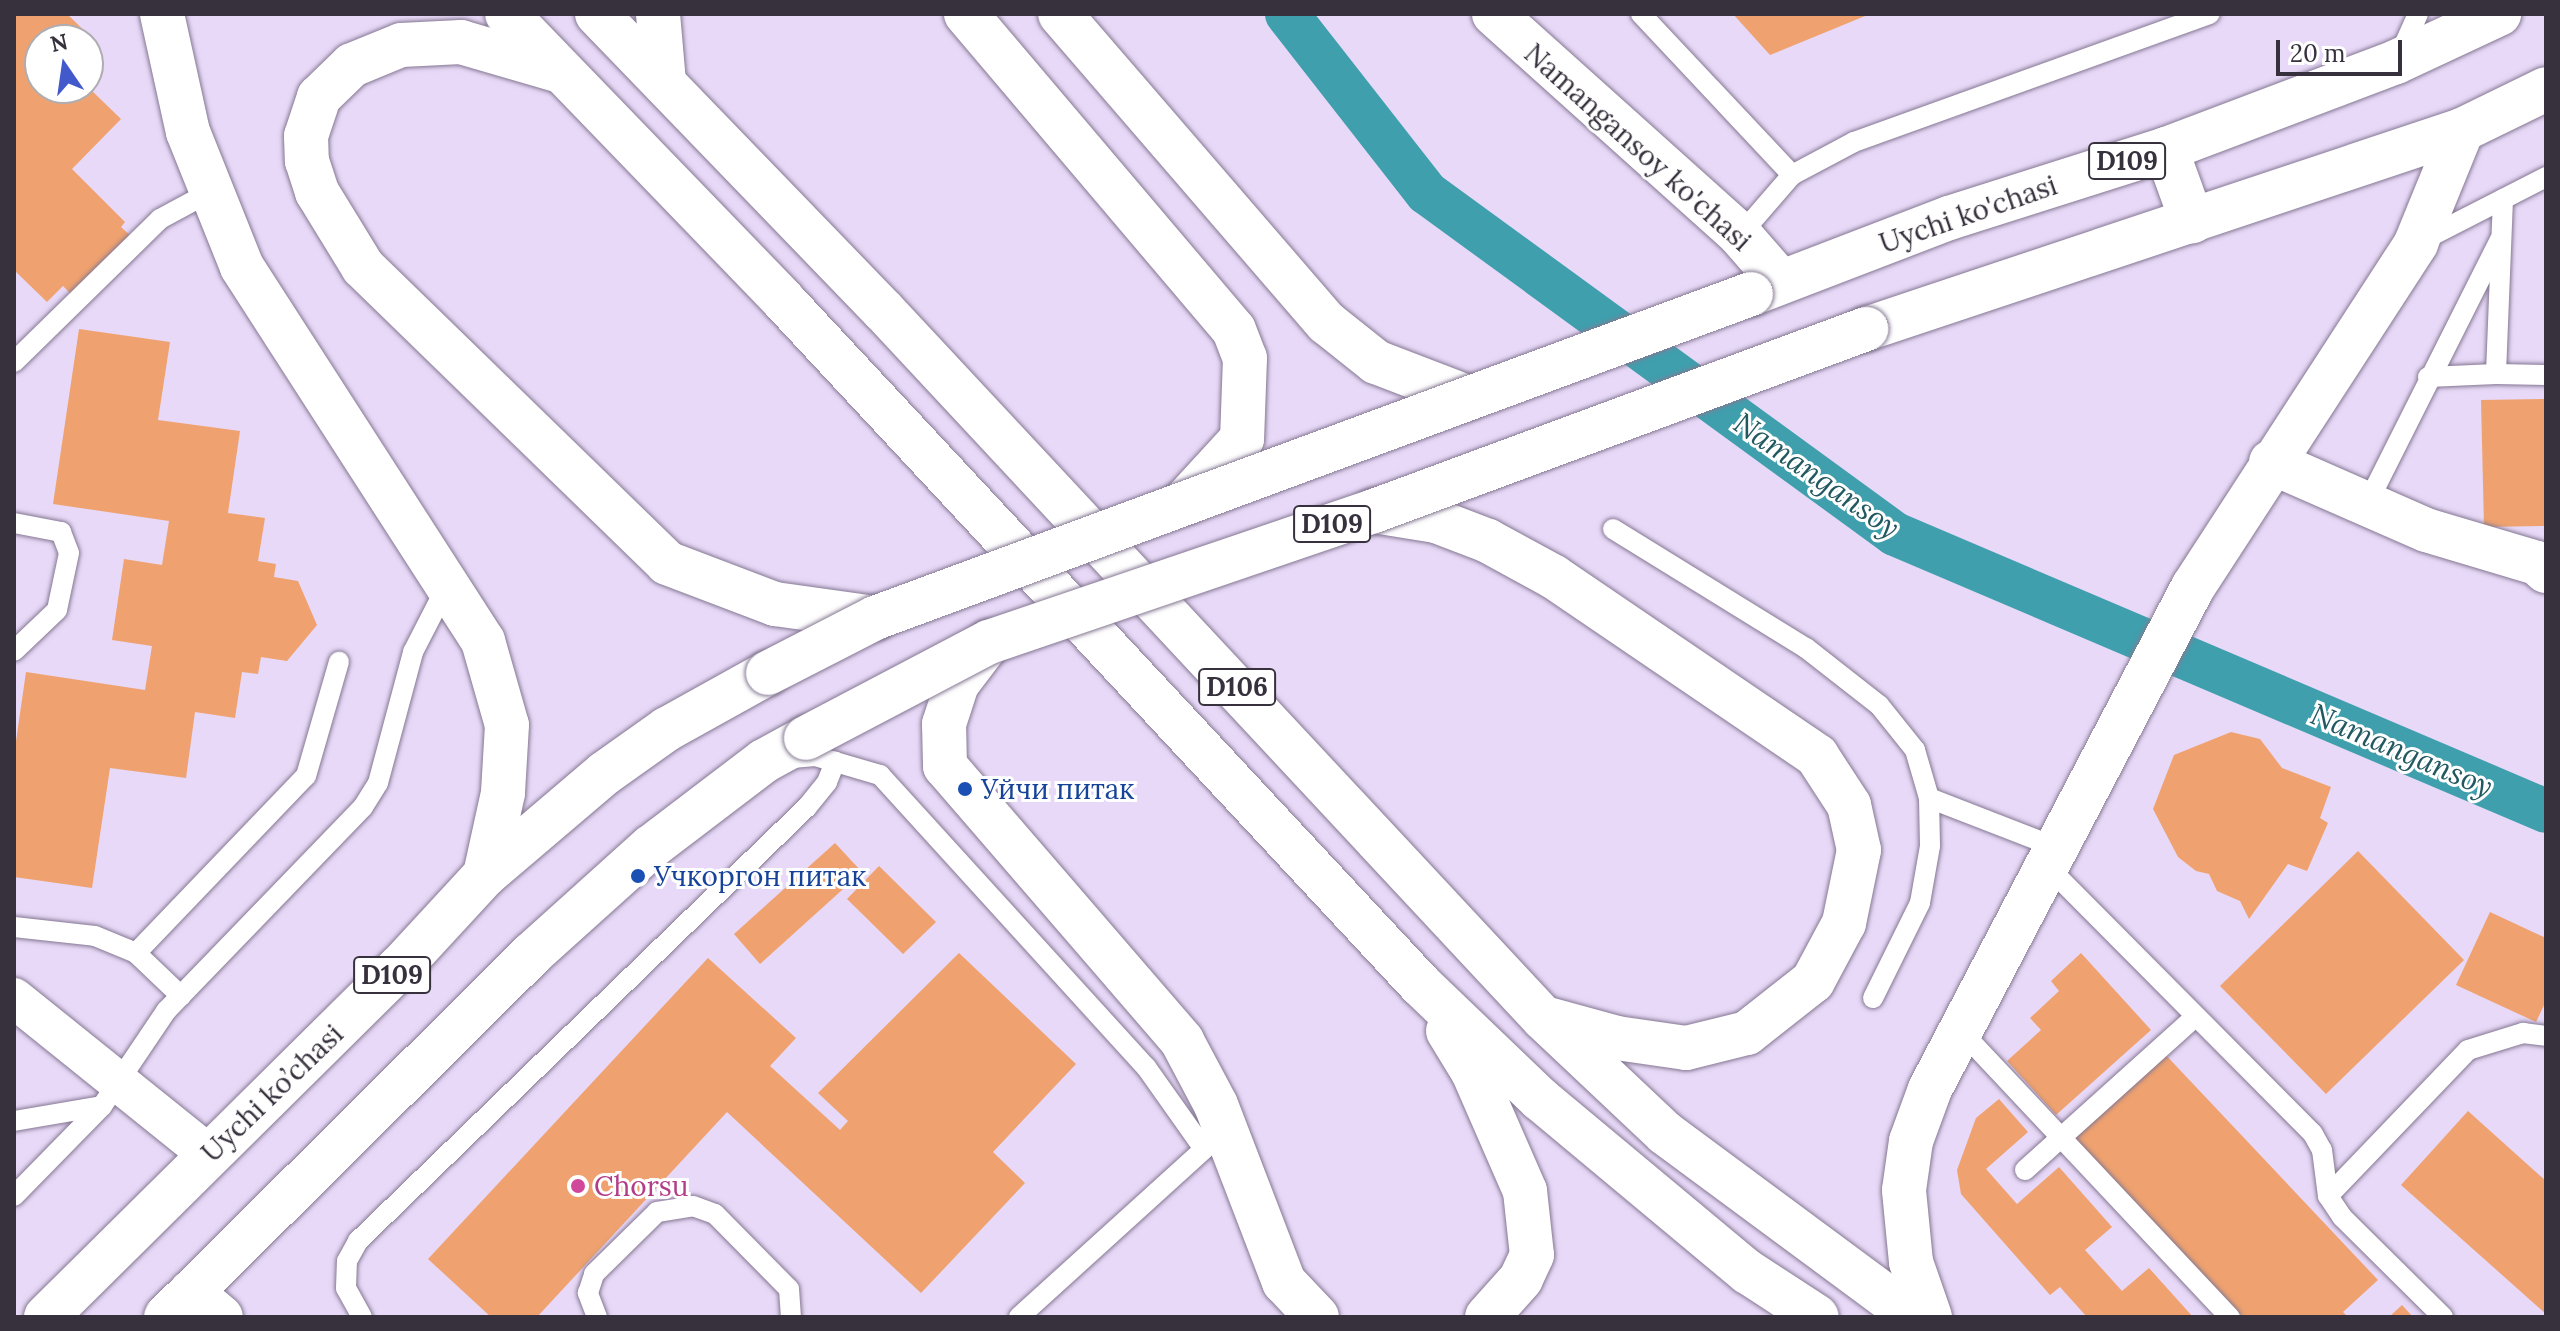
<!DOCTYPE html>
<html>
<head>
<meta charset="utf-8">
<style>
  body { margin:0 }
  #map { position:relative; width:2560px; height:1331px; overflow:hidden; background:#e7d9f7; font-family:Lora,serif }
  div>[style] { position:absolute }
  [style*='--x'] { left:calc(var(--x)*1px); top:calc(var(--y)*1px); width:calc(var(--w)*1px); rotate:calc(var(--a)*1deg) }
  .canal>* { height:44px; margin:-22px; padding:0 22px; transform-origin:22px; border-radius:22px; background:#3f9fad }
  .building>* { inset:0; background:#efa26f }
  .roads { filter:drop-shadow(0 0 2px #857893) drop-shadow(0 0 2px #857893) }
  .service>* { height:20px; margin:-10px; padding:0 10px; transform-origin:10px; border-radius:10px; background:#fff }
  .minor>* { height:40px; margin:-20px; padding:0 20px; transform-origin:20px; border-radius:20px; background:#fff }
  .tertiary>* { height:44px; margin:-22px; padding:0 22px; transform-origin:22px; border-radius:22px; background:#fff }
  .primary>* { height:44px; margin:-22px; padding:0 22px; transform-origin:22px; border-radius:22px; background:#fff }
  .bridges { filter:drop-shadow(0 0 2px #857893) drop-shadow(0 0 2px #857893) }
  .primary-bridge>* { height:44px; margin:-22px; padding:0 22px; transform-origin:22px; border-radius:22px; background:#fff }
  .dots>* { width:22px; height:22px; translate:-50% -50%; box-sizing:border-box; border:4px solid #fff; border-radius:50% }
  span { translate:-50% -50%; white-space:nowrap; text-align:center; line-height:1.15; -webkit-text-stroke:6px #fff; paint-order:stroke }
  .shield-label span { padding:2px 6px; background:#fff; border:2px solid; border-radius:6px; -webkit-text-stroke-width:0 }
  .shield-label { font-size:26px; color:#37313d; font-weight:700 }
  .street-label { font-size:28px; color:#37313d }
  .transit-label { font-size:28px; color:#164399 }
  .left { translate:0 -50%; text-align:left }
  .hotel-label { font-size:28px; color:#b23c85 }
  .water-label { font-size:30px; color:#225860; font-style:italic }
  .frame { position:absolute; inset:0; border:16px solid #37313d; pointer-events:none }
  .north { position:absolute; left:24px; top:24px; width:80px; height:80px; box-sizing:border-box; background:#fff; border:2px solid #afadb1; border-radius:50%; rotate:347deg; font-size:22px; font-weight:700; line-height:32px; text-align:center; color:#37313d }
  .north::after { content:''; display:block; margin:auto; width:28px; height:36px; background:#4259cc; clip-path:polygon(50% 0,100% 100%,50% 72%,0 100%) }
  .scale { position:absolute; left:2276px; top:40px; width:126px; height:36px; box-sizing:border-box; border:4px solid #37313d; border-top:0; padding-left:10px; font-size:24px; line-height:28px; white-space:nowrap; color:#37313d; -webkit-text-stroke:6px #fff; paint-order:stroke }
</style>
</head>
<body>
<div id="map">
  <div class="canal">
    <div style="--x:1287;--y:14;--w:227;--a:52"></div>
    <div style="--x:1427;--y:193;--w:579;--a:36.08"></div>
    <div style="--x:1895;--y:534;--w:707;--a:23.05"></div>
  </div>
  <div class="building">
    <div style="clip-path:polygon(14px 14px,67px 14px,94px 40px,88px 46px,88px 40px,40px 40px,40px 88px,89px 88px,121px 119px,72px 169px,125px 222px,121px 227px,133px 238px,74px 297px,63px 286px,47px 302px,14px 270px)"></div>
    <div style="clip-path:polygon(1733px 14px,1870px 14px,1770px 55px)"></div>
    <div style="clip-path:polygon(79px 329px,170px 342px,158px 420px,240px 431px,228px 513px,265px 518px,258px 561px,276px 564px,274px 577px,298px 581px,317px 625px,287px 661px,261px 657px,258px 674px,242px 672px,235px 718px,195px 712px,186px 778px,110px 768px,92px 888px,14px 877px,14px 755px,26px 672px,145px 690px,152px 646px,112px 640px,124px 559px,162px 565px,169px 521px,53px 504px)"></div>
    <div style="clip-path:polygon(2546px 399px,2546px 526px,2484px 527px,2481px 400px)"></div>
    <div style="clip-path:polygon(2231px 732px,2260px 739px,2282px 768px,2331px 787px,2320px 818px,2328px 823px,2307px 871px,2288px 864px,2249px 919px,2240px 901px,2217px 891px,2209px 874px,2196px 871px,2178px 857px,2153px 809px,2174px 755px)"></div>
    <div style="clip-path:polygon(835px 843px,862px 872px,760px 964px,734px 934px)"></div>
    <div style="clip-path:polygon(2358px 851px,2464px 960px,2326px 1094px,2220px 986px)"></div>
    <div style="clip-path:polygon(879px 866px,936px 922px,903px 954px,847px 899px)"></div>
    <div style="clip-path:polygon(2490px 912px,2546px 938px,2546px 1001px,2536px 1022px,2456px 985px)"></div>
    <div style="clip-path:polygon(959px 953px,1076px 1064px,993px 1152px,1025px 1183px,921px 1293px,727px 1112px,537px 1317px,491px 1317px,428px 1259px,708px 958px,796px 1038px,770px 1066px,840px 1130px,848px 1121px,818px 1093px)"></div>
    <div style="clip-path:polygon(2081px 953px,2151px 1030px,2056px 1115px,2007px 1061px,2041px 1030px,2030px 1018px,2059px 991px,2051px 981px)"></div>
    <div style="clip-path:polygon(2162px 1051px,2378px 1280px,2343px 1312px,2348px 1317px,2243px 1317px,2072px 1136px)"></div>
    <div style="clip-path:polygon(1999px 1099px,2028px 1132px,1986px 1169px,2017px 1204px,2059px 1167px,2112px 1227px,2085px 1250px,2122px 1291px,2149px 1268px,2193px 1317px,2087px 1317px,2060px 1287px,2050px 1295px,1961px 1194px,1957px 1170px,1976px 1118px)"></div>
    <div style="clip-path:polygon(2468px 1111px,2546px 1181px,2546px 1314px,2401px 1185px)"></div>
    <div style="clip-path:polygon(2402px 1305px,2413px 1317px,2389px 1317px)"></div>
  </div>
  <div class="roads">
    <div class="service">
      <div style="--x:1641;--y:14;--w:221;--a:46.8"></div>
      <div style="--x:2400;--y:54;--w:44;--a:-65.8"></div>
      <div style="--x:2503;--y:199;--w:175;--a:92.3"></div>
      <div style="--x:2496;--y:374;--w:50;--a:1.1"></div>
      <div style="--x:1740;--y:235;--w:79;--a:-49.1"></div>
      <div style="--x:1792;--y:175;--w:70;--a:-28"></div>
      <div style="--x:1854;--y:142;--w:378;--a:-19.8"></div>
      <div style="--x:2423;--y:240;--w:138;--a:-27.1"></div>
      <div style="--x:14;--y:362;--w:204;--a:-44.4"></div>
      <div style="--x:160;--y:219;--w:59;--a:-28.3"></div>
      <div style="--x:2428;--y:377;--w:68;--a:-2.5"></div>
      <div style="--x:2367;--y:504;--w:296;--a:-63.3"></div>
      <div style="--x:14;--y:523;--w:48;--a:10.8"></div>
      <div style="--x:61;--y:532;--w:22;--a:69"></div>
      <div style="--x:69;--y:553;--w:58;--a:101.9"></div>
      <div style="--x:57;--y:610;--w:59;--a:136.4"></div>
      <div style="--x:1613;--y:529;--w:227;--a:31.7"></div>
      <div style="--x:1806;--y:648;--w:93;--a:38"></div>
      <div style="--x:1879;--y:705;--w:58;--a:51.3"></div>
      <div style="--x:1915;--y:750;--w:50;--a:73.7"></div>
      <div style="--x:1929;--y:798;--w:48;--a:88.8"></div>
      <div style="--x:1930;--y:846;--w:58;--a:100"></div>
      <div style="--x:1920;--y:903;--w:106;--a:116.3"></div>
      <div style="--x:792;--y:758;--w:23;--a:-5"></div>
      <div style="--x:815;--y:756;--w:68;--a:16.3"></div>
      <div style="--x:880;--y:775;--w:395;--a:47.7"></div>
      <div style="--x:1146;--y:1067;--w:100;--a:54.7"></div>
      <div style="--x:1929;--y:798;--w:138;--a:21.2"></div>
      <div style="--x:2048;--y:867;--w:376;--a:45.2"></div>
      <div style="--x:2313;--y:1134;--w:18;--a:61"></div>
      <div style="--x:2322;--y:1150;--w:46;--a:82.6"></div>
      <div style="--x:2328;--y:1196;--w:25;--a:56"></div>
      <div style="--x:2342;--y:1217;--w:142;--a:44.7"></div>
      <div style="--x:14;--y:927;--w:81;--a:6.3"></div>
      <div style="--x:95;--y:936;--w:44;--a:22.5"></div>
      <div style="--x:181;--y:996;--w:62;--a:-136.3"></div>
      <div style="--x:136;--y:953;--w:245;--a:-46.2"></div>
      <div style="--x:306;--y:776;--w:119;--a:-73.9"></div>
      <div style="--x:1961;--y:1031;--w:393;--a:46.8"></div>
      <div style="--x:14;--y:1121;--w:89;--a:-9.7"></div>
      <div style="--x:2025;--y:1170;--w:227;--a:-42"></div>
      <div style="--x:14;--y:1196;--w:126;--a:-45.6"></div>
      <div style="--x:102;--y:1106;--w:115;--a:-56"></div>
      <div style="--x:166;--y:1011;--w:284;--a:-46"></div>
      <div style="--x:363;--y:807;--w:28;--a:-58"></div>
      <div style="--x:378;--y:783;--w:136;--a:-75"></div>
      <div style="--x:413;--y:652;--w:76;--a:-62.8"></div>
      <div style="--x:2328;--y:1196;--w:202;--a:-46.2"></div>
      <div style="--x:2468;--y:1050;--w:58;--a:-17.2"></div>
      <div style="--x:2523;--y:1033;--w:23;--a:7"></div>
      <div style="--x:362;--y:1317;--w:33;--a:-119"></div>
      <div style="--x:346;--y:1288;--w:27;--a:-88"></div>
      <div style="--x:347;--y:1261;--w:23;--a:-61"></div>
      <div style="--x:358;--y:1241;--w:624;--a:-44.03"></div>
      <div style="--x:807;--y:807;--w:32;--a:-51"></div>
      <div style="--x:827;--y:782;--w:22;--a:-68"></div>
      <div style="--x:597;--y:1317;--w:26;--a:-111"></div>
      <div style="--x:588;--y:1293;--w:20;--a:-72"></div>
      <div style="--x:594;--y:1274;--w:88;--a:-44.5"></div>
      <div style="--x:657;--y:1212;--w:36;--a:-9"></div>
      <div style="--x:693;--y:1206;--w:23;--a:20"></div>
      <div style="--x:715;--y:1214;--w:105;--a:45.4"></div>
      <div style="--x:789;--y:1289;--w:28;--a:86"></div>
      <div style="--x:1019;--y:1317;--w:250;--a:-42.2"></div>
      <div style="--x:1204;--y:1149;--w:10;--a:-73"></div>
    </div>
    <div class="minor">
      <div style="--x:14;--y:998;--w:249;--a:38.8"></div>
    </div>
    <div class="tertiary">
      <div style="--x:1494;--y:14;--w:331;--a:41.9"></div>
      <div style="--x:1740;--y:235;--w:62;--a:48.9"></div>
      <div style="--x:2271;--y:462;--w:169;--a:23.7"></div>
      <div style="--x:2426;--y:530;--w:116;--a:16.6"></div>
      <div style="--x:2537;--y:563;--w:12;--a:42"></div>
    </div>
    <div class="primary">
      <div style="--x:162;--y:14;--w:121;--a:77.6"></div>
      <div style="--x:188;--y:132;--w:145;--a:68.2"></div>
      <div style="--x:242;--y:267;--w:445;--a:57.2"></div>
      <div style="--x:483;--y:641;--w:87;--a:74.1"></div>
      <div style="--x:507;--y:725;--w:68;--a:93.4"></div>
      <div style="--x:503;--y:793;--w:84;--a:102.4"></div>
      <div style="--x:507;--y:14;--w:397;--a:46"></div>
      <div style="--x:783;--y:300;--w:935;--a:47.04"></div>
      <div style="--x:1420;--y:984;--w:166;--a:43.8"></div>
      <div style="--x:1540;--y:1099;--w:271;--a:39.8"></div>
      <div style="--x:1748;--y:1272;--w:82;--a:33.1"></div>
      <div style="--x:597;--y:14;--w:412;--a:46"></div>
      <div style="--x:883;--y:310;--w:968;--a:47.01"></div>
      <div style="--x:1543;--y:1018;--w:168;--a:43.3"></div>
      <div style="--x:1665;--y:1133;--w:310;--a:36.5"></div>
      <div style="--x:658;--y:14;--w:69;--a:85"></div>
      <div style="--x:966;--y:14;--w:414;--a:49.7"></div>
      <div style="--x:1234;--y:330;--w:30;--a:69"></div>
      <div style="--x:1245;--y:358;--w:81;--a:92.1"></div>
      <div style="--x:1242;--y:439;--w:84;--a:132.6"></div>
      <div style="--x:1060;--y:14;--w:408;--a:49.2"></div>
      <div style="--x:1327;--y:323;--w:63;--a:38.5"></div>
      <div style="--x:1376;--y:362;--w:97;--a:21"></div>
      <div style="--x:560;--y:71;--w:103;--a:-163.7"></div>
      <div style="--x:461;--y:42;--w:60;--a:177.1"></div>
      <div style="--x:401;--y:45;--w:53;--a:157.8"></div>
      <div style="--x:352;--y:65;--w:46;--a:135.9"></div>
      <div style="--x:319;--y:97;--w:41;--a:108.4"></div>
      <div style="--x:306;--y:136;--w:25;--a:88"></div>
      <div style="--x:307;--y:161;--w:33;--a:72"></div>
      <div style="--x:317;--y:192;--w:88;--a:58.5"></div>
      <div style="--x:363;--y:267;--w:424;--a:44.2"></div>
      <div style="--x:667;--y:563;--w:116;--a:20.8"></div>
      <div style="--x:775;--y:604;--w:101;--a:8"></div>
      <div style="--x:2166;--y:149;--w:77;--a:70.1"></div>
      <div style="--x:1751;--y:294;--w:212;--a:-21"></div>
      <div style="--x:1949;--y:218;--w:228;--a:-17.6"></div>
      <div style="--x:2166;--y:149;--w:246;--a:-20.7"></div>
      <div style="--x:2396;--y:62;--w:114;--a:-25"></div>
      <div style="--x:1866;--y:329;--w:628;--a:-18.46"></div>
      <div style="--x:2462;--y:130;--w:93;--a:-26"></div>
      <div style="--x:1374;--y:511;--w:63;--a:9.2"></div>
      <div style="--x:1436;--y:521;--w:56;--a:21"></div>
      <div style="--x:1488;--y:541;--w:75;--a:28.6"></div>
      <div style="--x:1554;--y:577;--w:318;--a:34.2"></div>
      <div style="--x:1817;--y:756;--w:59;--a:56.9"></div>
      <div style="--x:1849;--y:805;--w:46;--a:77.5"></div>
      <div style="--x:1859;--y:850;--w:75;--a:101.6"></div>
      <div style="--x:1844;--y:923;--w:66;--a:118.1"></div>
      <div style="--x:1813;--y:981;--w:84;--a:141.8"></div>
      <div style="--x:1747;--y:1033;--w:63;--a:166.2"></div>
      <div style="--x:1686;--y:1048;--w:70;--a:-171.8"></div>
      <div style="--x:1617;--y:1038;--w:72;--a:-164.6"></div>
      <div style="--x:989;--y:642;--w:53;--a:127.3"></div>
      <div style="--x:957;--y:684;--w:42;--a:108"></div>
      <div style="--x:944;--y:724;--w:42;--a:88.6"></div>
      <div style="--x:945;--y:766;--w:363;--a:49.2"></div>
      <div style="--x:1182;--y:1041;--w:72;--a:62"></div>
      <div style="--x:1216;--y:1105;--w:190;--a:69"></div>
      <div style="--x:1284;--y:1282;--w:48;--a:46.7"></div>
      <div style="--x:1448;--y:1031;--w:48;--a:58.6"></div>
      <div style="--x:1473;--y:1072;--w:130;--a:66.4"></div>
      <div style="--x:1525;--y:1191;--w:64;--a:83.8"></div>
      <div style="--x:1532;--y:1255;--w:26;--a:115"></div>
      <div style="--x:1521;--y:1279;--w:51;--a:131.8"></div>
      <div style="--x:191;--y:1292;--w:39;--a:40"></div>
      <div style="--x:46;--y:1317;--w:499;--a:-44.7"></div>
      <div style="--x:401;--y:966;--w:124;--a:-47.3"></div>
      <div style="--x:485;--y:875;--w:157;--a:-40.4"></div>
      <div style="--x:605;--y:773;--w:76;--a:-35.4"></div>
      <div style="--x:667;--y:729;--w:115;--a:-29"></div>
      <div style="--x:166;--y:1317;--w:515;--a:-44.76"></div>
      <div style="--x:532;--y:954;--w:160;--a:-42"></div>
      <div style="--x:651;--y:847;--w:142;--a:-37.3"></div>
      <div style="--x:764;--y:761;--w:48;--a:-28.7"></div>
      <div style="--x:1930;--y:1317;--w:58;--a:-109.1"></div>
      <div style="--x:1911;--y:1262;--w:72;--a:-95.6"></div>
      <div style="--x:1904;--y:1190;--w:49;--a:-81.9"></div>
      <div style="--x:1911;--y:1141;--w:55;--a:-69.9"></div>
      <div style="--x:1930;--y:1089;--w:567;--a:-62.35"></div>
      <div style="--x:2193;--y:587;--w:410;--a:-57"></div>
      <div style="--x:2416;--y:243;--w:122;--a:-67.8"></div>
    </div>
  </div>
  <div class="bridges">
    <div class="primary-bridge">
      <div style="--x:768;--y:673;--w:120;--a:-27.2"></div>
      <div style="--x:875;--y:618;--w:934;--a:-20.3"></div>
      <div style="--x:806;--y:738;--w:207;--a:-27.7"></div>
      <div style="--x:989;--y:642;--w:407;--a:-18.8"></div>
      <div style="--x:1374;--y:511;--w:525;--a:-20.3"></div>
    </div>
  </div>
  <div class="dots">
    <div style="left:965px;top:789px;background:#1a4fb4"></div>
    <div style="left:638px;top:876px;background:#1a4fb4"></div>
    <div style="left:578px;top:1186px;background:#d1479c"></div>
  </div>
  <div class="shield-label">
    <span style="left:2127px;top:161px">D109</span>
    <span style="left:1332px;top:524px">D109</span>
    <span style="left:1237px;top:687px">D106</span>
    <span style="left:392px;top:975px">D109</span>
  </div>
  <div class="street-label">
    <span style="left:1638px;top:147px;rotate:42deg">Namangansoy ko'chasi</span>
    <span style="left:1968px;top:214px;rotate:-19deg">Uychi ko'chasi</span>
    <span style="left:272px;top:1093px;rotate:-44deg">Uychi ko’chasi</span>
  </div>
  <div class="transit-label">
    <span class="left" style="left:981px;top:789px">Уйчи питак</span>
    <span class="left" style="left:654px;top:876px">Учкоргон питак</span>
  </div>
  <div class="hotel-label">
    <span class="left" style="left:594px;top:1186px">Chorsu</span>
  </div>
  <div class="water-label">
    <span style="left:1817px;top:475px;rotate:35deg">Namangansoy</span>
    <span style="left:2402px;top:750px;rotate:23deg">Namangansoy</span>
  </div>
  <div class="frame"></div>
  <div class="north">N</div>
  <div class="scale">20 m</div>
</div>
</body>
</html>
